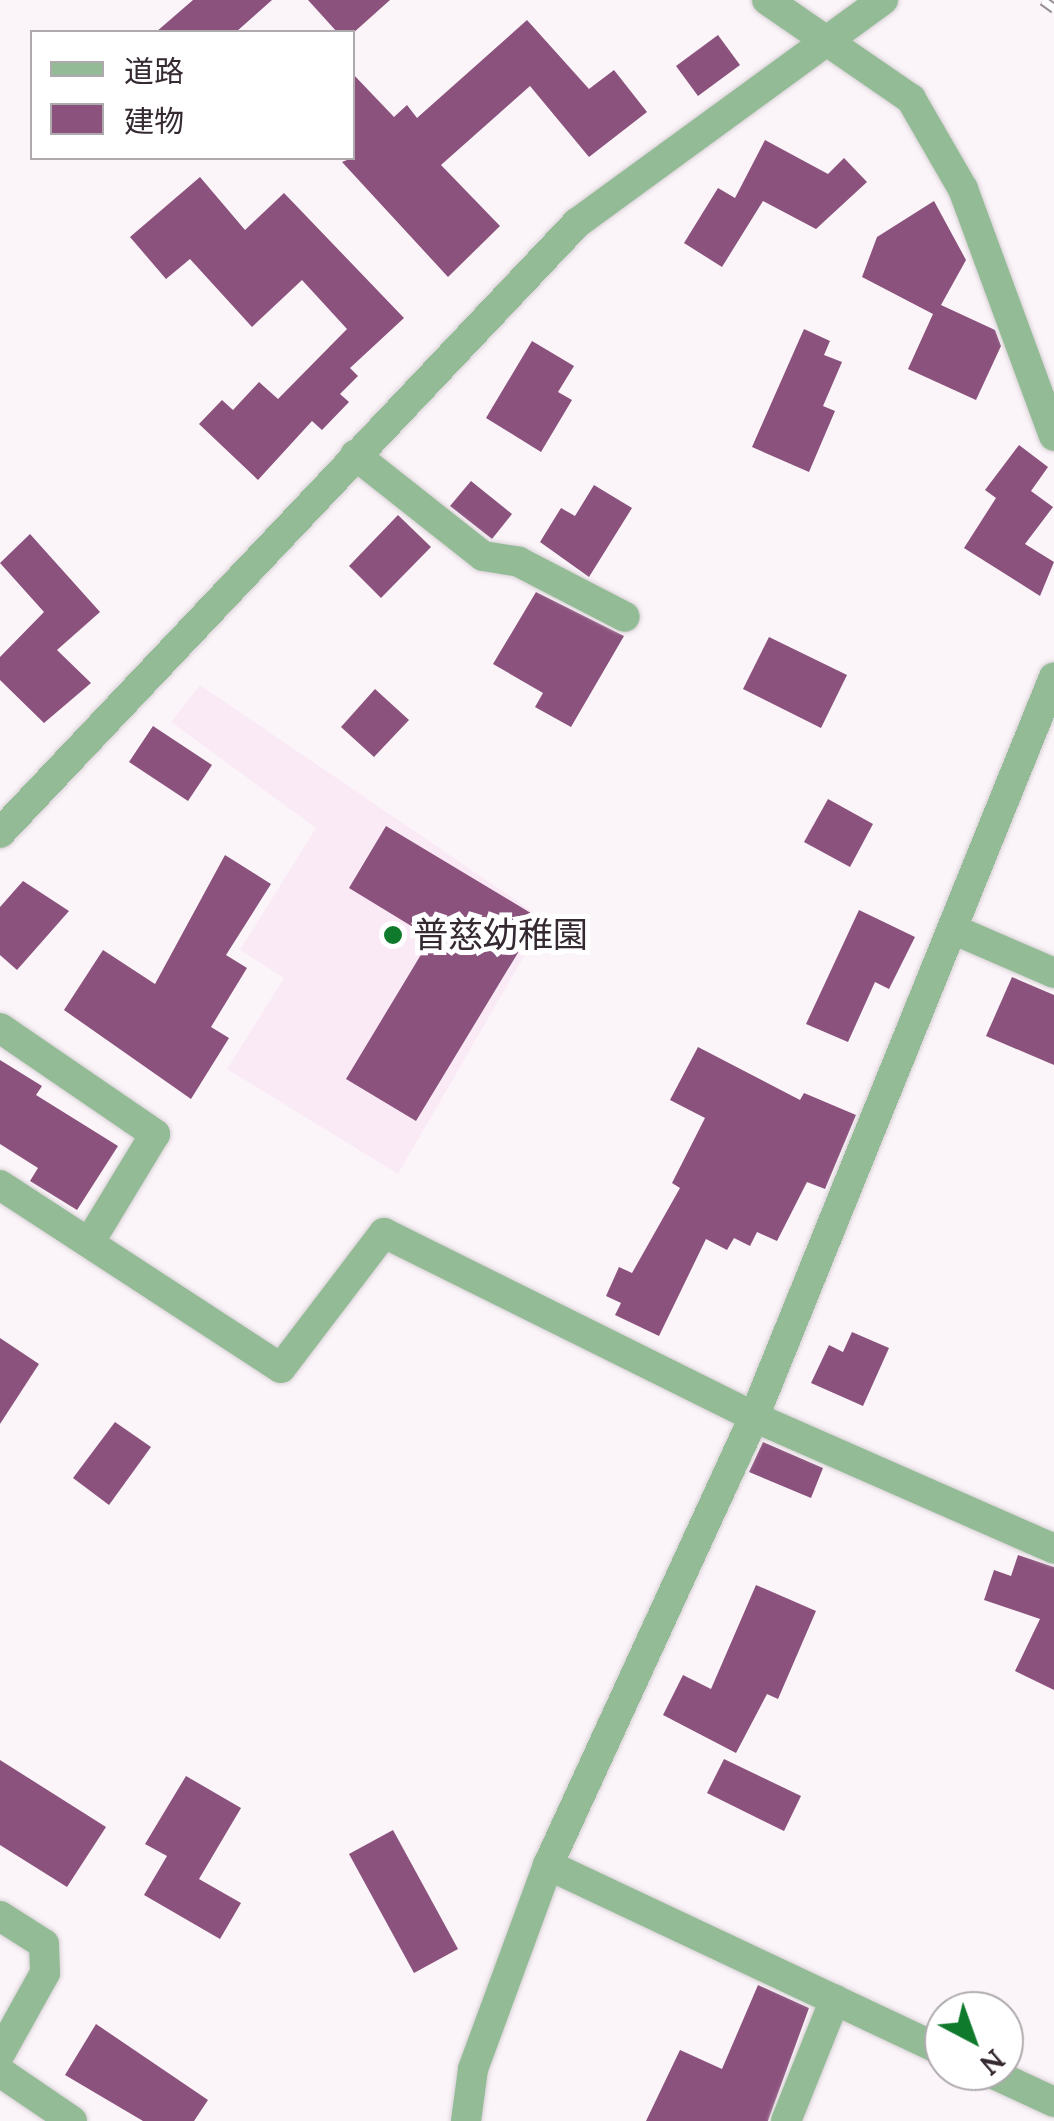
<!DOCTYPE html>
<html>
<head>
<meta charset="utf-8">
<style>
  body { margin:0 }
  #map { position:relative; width:1054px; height:2121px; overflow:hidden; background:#fbf5f9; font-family:Lora,"Noto Sans JP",serif }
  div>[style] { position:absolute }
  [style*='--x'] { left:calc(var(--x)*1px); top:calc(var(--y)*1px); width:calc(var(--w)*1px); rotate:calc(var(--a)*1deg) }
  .built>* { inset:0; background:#faeaf6 }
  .building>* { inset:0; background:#8b527d }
  .roads { filter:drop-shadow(0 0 2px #d7d0d5) drop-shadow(0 0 2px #d7d0d5) }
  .minor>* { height:30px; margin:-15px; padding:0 15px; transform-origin:15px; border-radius:15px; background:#93bc96 }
  .rail>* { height:11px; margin-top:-5.5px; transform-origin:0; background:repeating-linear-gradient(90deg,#fff 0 22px,#999097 0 44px); box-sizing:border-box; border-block:2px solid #999097 }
  .dots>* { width:28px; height:28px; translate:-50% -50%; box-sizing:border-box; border:5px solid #fff; border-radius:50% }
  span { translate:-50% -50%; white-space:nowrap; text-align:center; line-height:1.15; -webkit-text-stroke:10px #fff; paint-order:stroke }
  .poi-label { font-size:35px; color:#352932 }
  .left { translate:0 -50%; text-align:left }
  .legend { position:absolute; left:30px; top:30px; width:325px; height:130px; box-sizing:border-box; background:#fff; border:2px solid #aea9ad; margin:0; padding:12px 18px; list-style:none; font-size:30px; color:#352932 }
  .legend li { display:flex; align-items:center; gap:20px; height:50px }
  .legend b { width:50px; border:2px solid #aea9ad }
  .north { position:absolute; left:924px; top:1991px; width:100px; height:100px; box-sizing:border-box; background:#fff; border:2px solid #aea9ad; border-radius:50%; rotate:139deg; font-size:28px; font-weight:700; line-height:40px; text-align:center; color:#352932 }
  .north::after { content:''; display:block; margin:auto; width:35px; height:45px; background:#0f792c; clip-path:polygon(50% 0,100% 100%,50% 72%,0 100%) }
</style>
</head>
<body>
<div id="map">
  <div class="built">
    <div style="clip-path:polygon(200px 685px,545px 920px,398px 1174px,227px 1069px,284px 978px,240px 950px,316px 828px,171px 722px)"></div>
  </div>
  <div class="building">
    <div style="clip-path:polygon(193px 0,272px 0,236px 32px,156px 32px)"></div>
    <div style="clip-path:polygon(308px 0,390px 0,352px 34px,337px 32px)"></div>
    <div style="clip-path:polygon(527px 20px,589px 89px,614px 70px,647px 112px,589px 157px,530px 86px,441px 165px,500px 226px,448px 277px,342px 162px,352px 158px,352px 73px,394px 117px,407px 105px,417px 118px)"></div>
    <div style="clip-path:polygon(718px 35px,740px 65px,698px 96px,676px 66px)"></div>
    <div style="clip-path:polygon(765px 140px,828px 174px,844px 158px,867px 182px,816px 229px,763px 201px,722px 267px,684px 243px,718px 188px,735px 198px)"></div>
    <div style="clip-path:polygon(200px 177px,245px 230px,284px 193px,404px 318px,350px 368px,358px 376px,340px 394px,349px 402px,322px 430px,312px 421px,258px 480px,199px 424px,222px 400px,233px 410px,259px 382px,278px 399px,347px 329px,302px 280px,252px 327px,190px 259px,166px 279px,130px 237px)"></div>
    <div style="clip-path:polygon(934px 201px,966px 260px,941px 305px,995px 330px,1001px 346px,976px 400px,908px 369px,933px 314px,862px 277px,877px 237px)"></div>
    <div style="clip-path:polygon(804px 329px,830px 341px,824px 355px,842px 362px,823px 406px,835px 411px,809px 472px,752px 447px)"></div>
    <div style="clip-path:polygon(532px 341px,574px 366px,558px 392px,572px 400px,541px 452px,486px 418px)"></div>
    <div style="clip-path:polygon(1019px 445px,1048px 467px,1031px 491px,1053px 507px,1025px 544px,1054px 562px,1040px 596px,964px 548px,996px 498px,985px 490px)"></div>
    <div style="clip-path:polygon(471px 481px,512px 514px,492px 539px,450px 506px)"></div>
    <div style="clip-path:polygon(594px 485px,632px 508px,589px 577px,540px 542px,561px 508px,575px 516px)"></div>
    <div style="clip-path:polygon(398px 515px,431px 547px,381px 598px,349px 566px)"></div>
    <div style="clip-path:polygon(30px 534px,100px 612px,57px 650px,91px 683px,44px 723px,0 680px,0 657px,44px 612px,0 563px)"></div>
    <div style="clip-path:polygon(536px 592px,624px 636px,571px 727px,535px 707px,543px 693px,493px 664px)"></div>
    <div style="clip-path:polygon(769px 637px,847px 675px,821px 728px,743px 689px)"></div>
    <div style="clip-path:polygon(375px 689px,409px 720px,374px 757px,341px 727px)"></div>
    <div style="clip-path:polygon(153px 726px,212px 765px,188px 801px,129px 762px)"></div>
    <div style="clip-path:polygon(828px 799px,873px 824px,850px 867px,804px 842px)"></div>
    <div style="clip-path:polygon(386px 826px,539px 918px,416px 1121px,346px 1079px,431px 938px,349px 888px)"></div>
    <div style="clip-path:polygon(225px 855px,271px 884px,226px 955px,247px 968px,211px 1027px,229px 1038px,191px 1099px,64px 1010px,103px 950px,155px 984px)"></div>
    <div style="clip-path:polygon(23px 881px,69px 911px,17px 970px,0 955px,0 907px)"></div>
    <div style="clip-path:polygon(859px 910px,915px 937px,889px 989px,875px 982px,848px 1042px,806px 1024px)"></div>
    <div style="clip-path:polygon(1012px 977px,1054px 995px,1054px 1065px,986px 1036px)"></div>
    <div style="clip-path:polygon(698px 1047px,800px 1100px,804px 1093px,856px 1115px,825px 1189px,807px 1182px,777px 1241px,757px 1232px,750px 1246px,734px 1238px,727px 1250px,706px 1239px,659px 1336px,615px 1315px,621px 1303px,606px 1296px,619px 1267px,632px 1273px,680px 1188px,672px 1183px,705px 1118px,670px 1100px)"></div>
    <div style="clip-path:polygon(0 1060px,42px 1086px,36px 1095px,118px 1146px,77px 1210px,30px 1181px,38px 1168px,0 1144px)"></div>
    <div style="clip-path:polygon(852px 1332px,889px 1348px,863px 1406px,811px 1383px,829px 1345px,843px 1352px)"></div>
    <div style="clip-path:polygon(0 1338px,39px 1364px,0 1424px)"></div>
    <div style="clip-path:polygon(115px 1422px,151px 1447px,109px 1505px,73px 1478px)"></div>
    <div style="clip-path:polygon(763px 1442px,823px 1468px,811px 1498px,749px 1472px)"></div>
    <div style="clip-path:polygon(1018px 1555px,1054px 1567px,1054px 1690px,1015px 1671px,1040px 1619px,984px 1600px,994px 1570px,1011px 1576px)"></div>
    <div style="clip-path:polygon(756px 1585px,816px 1611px,778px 1699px,767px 1694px,736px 1753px,663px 1715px,683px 1675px,711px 1689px)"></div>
    <div style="clip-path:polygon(724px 1759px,801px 1796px,784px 1831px,707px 1793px)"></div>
    <div style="clip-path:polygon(0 1760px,106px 1827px,67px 1887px,0 1845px)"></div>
    <div style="clip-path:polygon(186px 1776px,241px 1808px,199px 1879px,241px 1903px,220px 1939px,144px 1895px,167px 1856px,145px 1844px)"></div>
    <div style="clip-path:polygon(393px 1830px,458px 1949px,414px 1973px,349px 1854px)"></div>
    <div style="clip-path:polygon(758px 1985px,809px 2008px,768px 2121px,646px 2121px,680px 2050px,722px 2069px)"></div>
    <div style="clip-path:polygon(96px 2024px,208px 2100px,194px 2121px,143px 2121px,65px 2075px)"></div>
  </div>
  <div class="roads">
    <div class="minor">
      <div style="--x:767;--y:0;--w:175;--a:34.5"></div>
      <div style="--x:911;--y:99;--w:104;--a:60"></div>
      <div style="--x:963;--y:189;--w:263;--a:69.8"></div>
      <div style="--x:355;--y:455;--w:163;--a:38.3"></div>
      <div style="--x:483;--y:556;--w:36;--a:9"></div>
      <div style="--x:519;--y:562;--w:119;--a:27.4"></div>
      <div style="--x:0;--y:833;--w:840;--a:-46.59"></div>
      <div style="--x:577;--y:223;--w:379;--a:-36.1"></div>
      <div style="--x:957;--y:931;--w:106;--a:23.4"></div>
      <div style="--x:0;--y:1028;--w:188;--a:34.4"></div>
      <div style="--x:155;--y:1134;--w:127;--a:121.2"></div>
      <div style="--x:0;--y:1185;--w:335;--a:33.1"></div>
      <div style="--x:281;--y:1368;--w:170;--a:-52.7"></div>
      <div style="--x:384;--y:1233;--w:413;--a:26.4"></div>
      <div style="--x:754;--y:1417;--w:328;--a:23.7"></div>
      <div style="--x:548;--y:1865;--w:438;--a:25.2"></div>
      <div style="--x:0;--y:1916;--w:52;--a:32.5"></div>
      <div style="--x:44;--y:1944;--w:29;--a:88"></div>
      <div style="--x:45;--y:1973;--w:93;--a:119.1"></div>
      <div style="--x:987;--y:2071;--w:74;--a:24.8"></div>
      <div style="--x:0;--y:2072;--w:87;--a:34.2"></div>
      <div style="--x:466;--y:2121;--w:52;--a:-82.3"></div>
      <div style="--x:473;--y:2069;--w:217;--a:-69.8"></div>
      <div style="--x:548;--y:1865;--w:493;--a:-65.3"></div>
      <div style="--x:754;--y:1417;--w:798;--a:-67.93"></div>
      <div style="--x:786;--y:2121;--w:131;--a:-68.1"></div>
    </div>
  </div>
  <div class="rail">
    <div style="--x:1043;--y:0;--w:14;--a:36"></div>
  </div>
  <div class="dots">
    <div style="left:393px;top:935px;background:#0f792c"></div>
  </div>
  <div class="poi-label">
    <span class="left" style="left:413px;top:935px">普慈幼稚園</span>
  </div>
  <ul class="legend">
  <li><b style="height:12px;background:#93bc96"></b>道路</li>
  <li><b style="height:28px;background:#8b527d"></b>建物</li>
  </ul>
  <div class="north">N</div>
</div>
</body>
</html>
